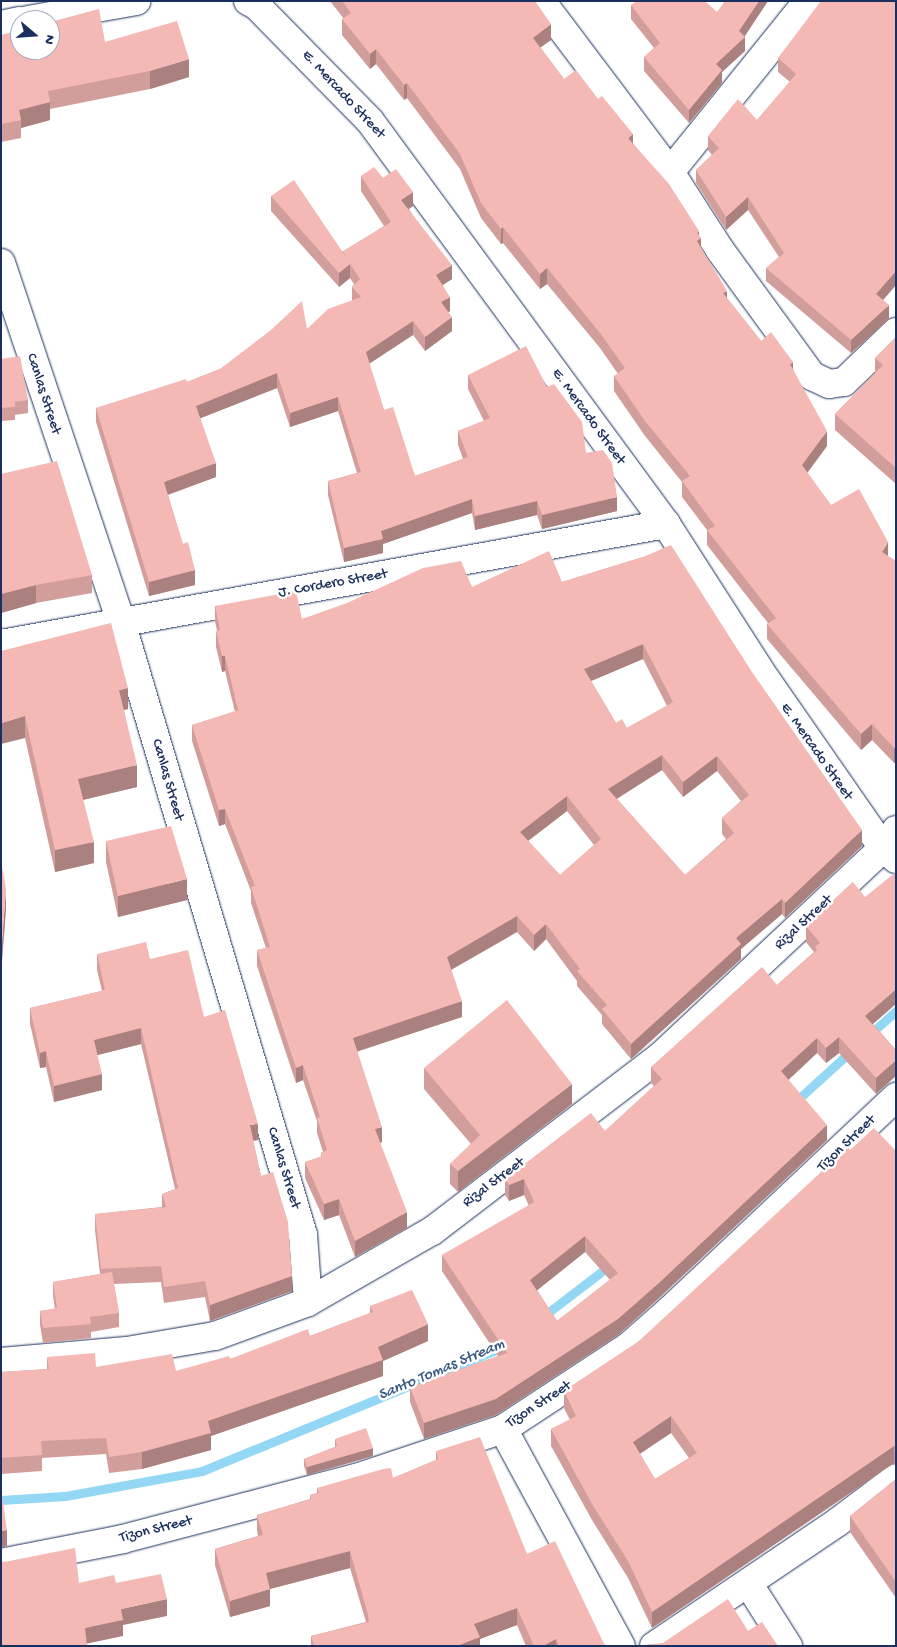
<!DOCTYPE html>
<html>
<head>
<meta charset="utf-8">
<style>
  body { margin:0 }
  #map { position:relative; width:897px; height:1647px; overflow:hidden; background:#fff; font-family:"Gochi Hand",sans-serif }
  div>[style] { position:absolute }
  [style*='--x'] { left:calc(var(--x)*1px); top:calc(var(--y)*1px); width:calc(var(--w)*1px); rotate:calc(var(--a)*1deg) }
  .stream>* { height:9px; margin:-4.5px; padding:0 4.5px; transform-origin:4.5px; border-radius:4.5px; background:#93d7f4 }
  .roads { filter:drop-shadow(0 0 1px #1b2f5e) drop-shadow(0 0 1px #1b2f5e) }
  .minor>* { height:28px; margin:-14px; padding:0 14px; transform-origin:14px; border-radius:14px; background:#fff }
  .tertiary>* { height:28px; margin:-14px; padding:0 14px; transform-origin:14px; border-radius:14px; background:#fff }
  .wall>* { inset:0; background:#d29e9c }
  .shaded-wall>* { inset:0; background:#ab817f }
  .building>* { inset:0; background:#f4b8b5 }
  span { translate:-50% -50%; white-space:nowrap; text-align:center; line-height:1.15; -webkit-text-stroke:5px #fff; paint-order:stroke }
  .street-label { font-size:15px; color:#1b2f5e }
  .water-label { font-size:16px; color:#395984; font-style:italic }
  .frame { position:absolute; inset:0; border:2px solid #1b2f5e; pointer-events:none }
  .north { position:absolute; left:10px; top:10px; width:50px; height:50px; box-sizing:border-box; background:#fff; border:1px solid #a4acbf; border-radius:50%; rotate:108deg; font-size:14px; font-weight:700; line-height:20px; text-align:center; color:#1b2f5e }
  .north::after { content:''; display:block; margin:auto; width:18px; height:22px; background:#1b2f5e; clip-path:polygon(50% 0,100% 100%,50% 72%,0 100%) }
</style>
</head>
<body>
<div id="map">
  <div class="stream">
    <div style="--x:868;--y:1036;--w:38;--a:-42"></div>
    <div style="--x:794;--y:1103;--w:77;--a:-42.4"></div>
    <div style="--x:541;--y:1318;--w:87;--a:-37.5"></div>
    <div style="--x:1;--y:1500;--w:64;--a:-3.6"></div>
    <div style="--x:65;--y:1496;--w:139;--a:-10.3"></div>
    <div style="--x:202;--y:1471;--w:328;--a:-22.4"></div>
  </div>
  <div class="roads">
    <div class="minor">
      <div style="--x:248;--y:1;--w:10;--a:29"></div>
      <div style="--x:257;--y:6;--w:161;--a:45.5"></div>
      <div style="--x:370;--y:121;--w:500;--a:53.7"></div>
      <div style="--x:666;--y:524;--w:183;--a:57.3"></div>
      <div style="--x:765;--y:678;--w:207;--a:55.2"></div>
      <div style="--x:883;--y:848;--w:17;--a:40"></div>
      <div style="--x:541;--y:1;--w:214;--a:53"></div>
      <div style="--x:670;--y:172;--w:93;--a:57.3"></div>
      <div style="--x:720;--y:250;--w:156;--a:53.9"></div>
      <div style="--x:812;--y:376;--w:19;--a:25"></div>
      <div style="--x:829;--y:384;--w:15;--a:-8"></div>
      <div style="--x:844;--y:382;--w:72;--a:-43.9"></div>
      <div style="--x:28;--y:20;--w:110;--a:-10"></div>
      <div style="--x:1;--y:25;--w:19;--a:-12"></div>
      <div style="--x:670;--y:172;--w:220;--a:-51.1"></div>
      <div style="--x:1;--y:263;--w:379;--a:71.5"></div>
      <div style="--x:121;--y:622;--w:639;--a:73.46"></div>
      <div style="--x:303;--y:1235;--w:67;--a:85.7"></div>
      <div style="--x:1;--y:644;--w:676;--a:-10.23"></div>
      <div style="--x:503;--y:1429;--w:247;--a:61.5"></div>
      <div style="--x:1;--y:1563;--w:124;--a:-11.1"></div>
      <div style="--x:123;--y:1539;--w:241;--a:-14.7"></div>
      <div style="--x:356;--y:1478;--w:155;--a:-18.4"></div>
      <div style="--x:503;--y:1429;--w:149;--a:-33.3"></div>
      <div style="--x:628;--y:1347;--w:56;--a:-41.4"></div>
      <div style="--x:670;--y:1310;--w:311;--a:-43.3"></div>
      <div style="--x:748;--y:1583;--w:75;--a:57.6"></div>
      <div style="--x:654;--y:1646;--w:223;--a:-34"></div>
      <div style="--x:839;--y:1521;--w:71;--a:-37"></div>
    </div>
    <div class="tertiary">
      <div style="--x:1;--y:1362;--w:126;--a:-5"></div>
      <div style="--x:127;--y:1351;--w:89;--a:-9.7"></div>
      <div style="--x:215;--y:1336;--w:99;--a:-20.1"></div>
      <div style="--x:308;--y:1302;--w:143;--a:-29.8"></div>
      <div style="--x:432;--y:1231;--w:288;--a:-37.4"></div>
      <div style="--x:661;--y:1056;--w:304;--a:-43.1"></div>
      <div style="--x:883;--y:848;--w:22;--a:-54"></div>
    </div>
  </div>
  <div class="wall">
    <div style="clip-path:polygon(330px 1px,535px 1px,551px 40px,540px 47px,564px 79px,633px 143px,699px 235px,701px 248px,727px 298px,761px 341px,793px 369px,827px 446px,807px 473px,831px 505px,888px 556px,896px 561px,894px 763px,872px 740px,861px 750px,767px 639px,767px 624px,768px 623px,707px 545px,707px 530px,682px 497px,682px 482px,645px 436px,614px 391px,614px 376px,618px 374px,600px 348px,547px 284px,540px 289px,503px 243px,501px 244px,481px 218px,460px 169px,407px 98px,404px 100px,376px 64px,370px 69px,342px 35px,342px 19px,344px 19px)"></div>
    <div style="clip-path:polygon(768px 1px,745px 36px,745px 51px,722px 72px,722px 83px,689px 123px,644px 71px,644px 57px,654px 48px,631px 19px,631px 5px,717px 12px)"></div>
    <div style="clip-path:polygon(896px 1px,896px 285px,883px 300px,889px 319px,851px 353px,766px 281px,766px 268px,779px 257px,748px 210px,726px 230px,696px 183px,696px 170px,712px 155px,708px 150px,708px 136px,757px 120px,790px 82px,778px 72px,778px 58px)"></div>
    <div style="clip-path:polygon(1px 35px,105px 42px,189px 77px,150px 89px,50px 109px,50px 120px,21px 128px,21px 138px,1px 142px)"></div>
    <div style="clip-path:polygon(361px 176px,383px 178px,413px 206px,409px 209px,452px 279px,443px 285px,450px 311px,448px 312px,452px 331px,425px 351px,413px 335px,369px 363px,384px 410px,415px 476px,463px 459px,458px 445px,458px 431px,484px 421px,468px 389px,468px 375px,547px 387px,586px 453px,617px 511px,542px 529px,537px 515px,475px 530px,472px 513px,383px 544px,383px 553px,344px 562px,328px 495px,328px 481px,357px 473px,338px 411px,290px 427px,277px 388px,200px 418px,216px 477px,168px 495px,195px 585px,149px 596px,96px 422px,96px 408px,187px 382px,220px 369px,307px 329px,352px 301px,352px 287px,354px 284px,350px 278px,339px 287px,271px 211px,271px 196px,343px 252px,384px 226px,361px 191px)"></div>
    <div style="clip-path:polygon(896px 337px,896px 484px,835px 430px,835px 414px,875px 373px,875px 358px)"></div>
    <div style="clip-path:polygon(1px 359px,28px 400px,28px 413px,15px 415px,15px 420px,1px 421px)"></div>
    <div style="clip-path:polygon(1px 474px,92px 575px,92px 593px,36px 603px,1px 613px)"></div>
    <div style="clip-path:polygon(evenodd,643px 557px,862px 846px,785px 918px,782px 914px,741px 949px,741px 959px,631px 1059px,602px 1024px,602px 1015px,577px 986px,577px 981px,546px 939px,534px 951px,517px 932px,451px 970px,462px 1017px,357px 1051px,382px 1142px,380px 1143px,407px 1228px,355px 1257px,339px 1215px,324px 1220px,305px 1178px,305px 1162px,321px 1157px,321px 1153px,323px 1152px,317px 1133px,317px 1121px,303px 1080px,296px 1083px,257px 966px,257px 950px,266px 948px,251px 903px,251px 891px,225px 824px,219px 826px,192px 741px,192px 725px,235px 712px,225px 671px,222px 672px,216px 647px,216px 631px,217px 631px,215px 621px,215px 606px,302px 619px,472px 587px,562px 582px,643px 557px,643px 659px,667px 706px,627px 728px,616px 723px,591px 681px,643px 659px,643px 557px,662px 770px,683px 797px,717px 771px,741px 801px,722px 818px,722px 834px,726px 839px,685px 875px,617px 799px,662px 770px,643px 557px,567px 811px,594px 845px,560px 875px,528px 841px,567px 811px)"></div>
    <div style="clip-path:polygon(1px 651px,128px 709px,124px 710px,137px 787px,83px 800px,94px 863px,55px 872px,25px 738px)"></div>
    <div style="clip-path:polygon(106px 841px,187px 900px,118px 917px,106px 862px)"></div>
    <div style="clip-path:polygon(evenodd,853px 882px,873px 1024px,896px 1050px,876px 1094px,839px 1053px,826px 1063px,817px 1053px,788px 1080px,827px 1140px,659px 1298px,618px 1335px,496px 1415px,424px 1439px,410px 1402px,410px 1387px,498px 1356px,442px 1271px,442px 1255px,529px 1206px,524px 1195px,509px 1201px,505px 1195px,505px 1179px,605px 1131px,654px 1086px,651px 1083px,651px 1067px,777px 985px,814px 952px,806px 942px,806px 926px,853px 882px,585px 1252px,610px 1280px,557px 1321px,537px 1290px,585px 1252px)"></div>
    <div style="clip-path:polygon(97px 954px,150px 959px,204px 1017px,258px 1140px,253px 1141px,261px 1176px,292px 1291px,210px 1321px,205px 1297px,164px 1303px,161px 1282px,114px 1284px,119px 1313px,119px 1327px,91px 1332px,91px 1338px,43px 1343px,40px 1325px,40px 1311px,55px 1309px,53px 1296px,53px 1282px,100px 1274px,95px 1230px,95px 1214px,162px 1207px,162px 1194px,175px 1189px,141px 1044px,97px 1055px,102px 1090px,54px 1102px,46px 1067px,40px 1068px,30px 1024px,30px 1008px,102px 991px,97px 970px)"></div>
    <div style="clip-path:polygon(424px 1068px,572px 1104px,458px 1192px,450px 1184px,450px 1164px,471px 1144px,424px 1089px)"></div>
    <div style="clip-path:polygon(evenodd,850px 1150px,896px 1151px,896px 1464px,894px 1463px,652px 1628px,628px 1578px,592px 1520px,551px 1446px,551px 1429px,570px 1420px,564px 1408px,564px 1391px,638px 1342px,850px 1150px,671px 1433px,689px 1458px,655px 1479px,640px 1454px,671px 1433px)"></div>
    <div style="clip-path:polygon(370px 1306px,428px 1341px,383px 1361px,383px 1376px,211px 1436px,211px 1450px,142px 1469px,109px 1473px,106px 1454px,42px 1458px,42px 1471px,1px 1474px,1px 1372px,47px 1369px,47px 1357px,96px 1367px,176px 1371px,230px 1359px,310px 1336px,370px 1313px)"></div>
    <div style="clip-path:polygon(335px 1439px,373px 1456px,307px 1475px,304px 1466px,304px 1459px,335px 1447px)"></div>
    <div style="clip-path:polygon(436px 1451px,527px 1554px,605px 1646px,526px 1646px,517px 1625px,480px 1639px,480px 1646px,311px 1646px,311px 1636px,366px 1622px,350px 1568px,270px 1589px,270px 1606px,230px 1617px,215px 1565px,215px 1549px,258px 1536px,257px 1531px,257px 1515px,310px 1499px,310px 1495px,317px 1493px,317px 1488px,393px 1478px,436px 1460px)"></div>
    <div style="clip-path:polygon(896px 1479px,896px 1598px,850px 1532px,850px 1516px)"></div>
  </div>
  <div class="shaded-wall">
    <div style="clip-path:polygon(759px 1px,768px 1px,742px 40px,745px 37px,745px 51px,722px 72px,722px 83px,689px 123px,689px 110px,716px 64px,739px 31px)"></div>
    <div style="clip-path:polygon(551px 24px,551px 40px,533px 53px,533px 38px)"></div>
    <div style="clip-path:polygon(376px 49px,376px 64px,370px 69px,370px 54px)"></div>
    <div style="clip-path:polygon(189px 59px,189px 77px,150px 89px,150px 71px)"></div>
    <div style="clip-path:polygon(407px 83px,407px 98px,404px 100px,404px 85px)"></div>
    <div style="clip-path:polygon(50px 102px,50px 120px,21px 128px,21px 120px,19px 110px)"></div>
    <div style="clip-path:polygon(633px 134px,633px 149px,628px 138px)"></div>
    <div style="clip-path:polygon(413px 192px,413px 206px,401px 214px,401px 200px)"></div>
    <div style="clip-path:polygon(748px 197px,748px 210px,726px 230px,726px 217px)"></div>
    <div style="clip-path:polygon(503px 227px,503px 243px,501px 244px,501px 229px)"></div>
    <div style="clip-path:polygon(699px 231px,699px 239px,701px 238px,701px 253px,697px 256px,697px 233px)"></div>
    <div style="clip-path:polygon(350px 264px,350px 278px,339px 287px,339px 273px)"></div>
    <div style="clip-path:polygon(452px 265px,452px 279px,436px 289px,436px 275px)"></div>
    <div style="clip-path:polygon(547px 268px,547px 284px,540px 289px,540px 274px)"></div>
    <div style="clip-path:polygon(896px 271px,896px 285px,876px 308px,876px 294px)"></div>
    <div style="clip-path:polygon(727px 291px,727px 306px,723px 293px)"></div>
    <div style="clip-path:polygon(450px 297px,450px 311px,441px 317px,441px 302px)"></div>
    <div style="clip-path:polygon(889px 305px,889px 319px,851px 353px,851px 340px)"></div>
    <div style="clip-path:polygon(452px 317px,452px 331px,425px 351px,425px 337px)"></div>
    <div style="clip-path:polygon(413px 321px,413px 335px,366px 366px,366px 352px)"></div>
    <div style="clip-path:polygon(793px 362px,793px 377px,790px 364px)"></div>
    <div style="clip-path:polygon(277px 373px,277px 388px,196px 420px,196px 406px)"></div>
    <div style="clip-path:polygon(338px 397px,338px 411px,290px 427px,290px 413px)"></div>
    <div style="clip-path:polygon(827px 431px,827px 446px,802px 480px,802px 465px)"></div>
    <div style="clip-path:polygon(216px 463px,216px 477px,164px 496px,164px 482px)"></div>
    <div style="clip-path:polygon(617px 497px,617px 511px,542px 529px,542px 515px)"></div>
    <div style="clip-path:polygon(472px 499px,472px 513px,383px 544px,383px 553px,344px 562px,344px 548px,381px 531px)"></div>
    <div style="clip-path:polygon(537px 501px,537px 515px,475px 530px,475px 516px)"></div>
    <div style="clip-path:polygon(888px 542px,888px 557px,882px 552px)"></div>
    <div style="clip-path:polygon(195px 570px,195px 585px,149px 596px,149px 582px)"></div>
    <div style="clip-path:polygon(36px 585px,36px 603px,1px 613px,1px 594px)"></div>
    <div style="clip-path:polygon(643px 644px,643px 659px,584px 684px,584px 669px)"></div>
    <div style="clip-path:polygon(222px 656px,225px 656px,225px 671px,222px 672px)"></div>
    <div style="clip-path:polygon(128px 688px,128px 709px,119px 711px,119px 690px)"></div>
    <div style="clip-path:polygon(25px 716px,25px 738px,1px 744px,1px 723px)"></div>
    <div style="clip-path:polygon(872px 724px,872px 740px,861px 750px,861px 734px)"></div>
    <div style="clip-path:polygon(896px 746px,896px 762px,894px 763px,894px 748px)"></div>
    <div style="clip-path:polygon(662px 755px,662px 770px,608px 804px,608px 789px)"></div>
    <div style="clip-path:polygon(717px 756px,717px 771px,683px 797px,683px 782px)"></div>
    <div style="clip-path:polygon(137px 765px,137px 787px,78px 801px,78px 779px)"></div>
    <div style="clip-path:polygon(567px 796px,567px 811px,520px 847px,520px 832px)"></div>
    <div style="clip-path:polygon(225px 809px,225px 824px,219px 826px,219px 810px)"></div>
    <div style="clip-path:polygon(862px 830px,862px 846px,785px 918px,785px 903px)"></div>
    <div style="clip-path:polygon(94px 842px,94px 863px,55px 872px,55px 850px)"></div>
    <div style="clip-path:polygon(187px 879px,187px 900px,118px 917px,118px 896px)"></div>
    <div style="clip-path:polygon(6px 889px,6px 910px,1px 975px,1px 954px)"></div>
    <div style="clip-path:polygon(782px 899px,782px 914px,741px 949px,741px 959px,631px 1059px,631px 1044px,736px 938px)"></div>
    <div style="clip-path:polygon(517px 916px,517px 932px,447px 972px,447px 957px)"></div>
    <div style="clip-path:polygon(546px 924px,546px 939px,534px 951px,534px 935px)"></div>
    <div style="clip-path:polygon(896px 989px,896px 1004px,865px 1031px,865px 1016px)"></div>
    <div style="clip-path:polygon(462px 1001px,462px 1017px,353px 1053px,353px 1038px)"></div>
    <div style="clip-path:polygon(141px 1028px,141px 1044px,94px 1056px,94px 1040px)"></div>
    <div style="clip-path:polygon(839px 1037px,839px 1053px,826px 1063px,826px 1048px)"></div>
    <div style="clip-path:polygon(817px 1038px,817px 1053px,781px 1087px,781px 1071px)"></div>
    <div style="clip-path:polygon(46px 1051px,46px 1067px,40px 1068px,40px 1053px)"></div>
    <div style="clip-path:polygon(896px 1060px,896px 1076px,876px 1094px,876px 1078px)"></div>
    <div style="clip-path:polygon(303px 1065px,303px 1080px,296px 1083px,296px 1068px)"></div>
    <div style="clip-path:polygon(102px 1074px,102px 1090px,54px 1102px,54px 1086px)"></div>
    <div style="clip-path:polygon(572px 1084px,572px 1104px,458px 1192px,458px 1171px)"></div>
    <div style="clip-path:polygon(258px 1124px,258px 1140px,250px 1141px,250px 1125px)"></div>
    <div style="clip-path:polygon(827px 1125px,827px 1140px,659px 1298px,618px 1335px,496px 1415px,424px 1439px,424px 1423px)"></div>
    <div style="clip-path:polygon(382px 1127px,382px 1142px,375px 1145px,375px 1129px)"></div>
    <div style="clip-path:polygon(524px 1179px,524px 1195px,509px 1201px,509px 1185px)"></div>
    <div style="clip-path:polygon(339px 1199px,339px 1215px,324px 1220px,324px 1204px)"></div>
    <div style="clip-path:polygon(407px 1212px,407px 1228px,355px 1257px,355px 1241px)"></div>
    <div style="clip-path:polygon(585px 1236px,585px 1252px,530px 1296px,530px 1280px)"></div>
    <div style="clip-path:polygon(292px 1276px,292px 1291px,210px 1321px,210px 1305px)"></div>
    <div style="clip-path:polygon(428px 1324px,428px 1341px,383px 1361px,383px 1376px,211px 1436px,211px 1450px,142px 1469px,142px 1452px,208px 1421px,378px 1347px)"></div>
    <div style="clip-path:polygon(671px 1416px,671px 1433px,633px 1458px,633px 1442px)"></div>
    <div style="clip-path:polygon(894px 1446px,894px 1463px,652px 1628px,652px 1612px)"></div>
    <div style="clip-path:polygon(373px 1448px,373px 1456px,307px 1475px,307px 1467px)"></div>
    <div style="clip-path:polygon(7px 1530px,7px 1546px,1px 1548px,1px 1531px)"></div>
    <div style="clip-path:polygon(350px 1551px,350px 1568px,266px 1590px,266px 1573px)"></div>
    <div style="clip-path:polygon(270px 1589px,270px 1606px,230px 1617px,230px 1601px)"></div>
    <div style="clip-path:polygon(167px 1599px,167px 1616px,123px 1625px,123px 1636px,85px 1644px,85px 1628px,121px 1609px)"></div>
    <div style="clip-path:polygon(517px 1608px,517px 1625px,480px 1639px,480px 1646px,457px 1646px,474px 1624px)"></div>
    <div style="clip-path:polygon(556px 1639px,556px 1646px,543px 1646px)"></div>
  </div>
  <div class="building">
    <div style="clip-path:polygon(342px 1px,535px 1px,551px 24px,533px 38px,564px 79px,576px 70px,598px 99px,602px 96px,633px 134px,628px 138px,669px 184px,699px 231px,697px 233px,701px 238px,697px 241px,727px 291px,723px 293px,761px 341px,771px 332px,793px 362px,790px 364px,827px 431px,802px 465px,831px 505px,859px 489px,888px 542px,882px 552px,896px 561px,896px 746px,894px 748px,872px 724px,861px 734px,767px 624px,776px 618px,707px 530px,715px 526px,682px 481px,690px 476px,645px 421px,614px 376px,625px 368px,600px 333px,547px 268px,540px 274px,503px 227px,501px 229px,481px 203px,460px 154px,407px 83px,404px 85px,376px 49px,370px 54px,342px 19px,351px 13px)"></div>
    <div style="clip-path:polygon(636px 1px,705px 1px,717px 12px,725px 1px,759px 1px,739px 31px,745px 37px,716px 64px,722px 70px,689px 110px,644px 57px,660px 43px,631px 5px)"></div>
    <div style="clip-path:polygon(821px 1px,896px 1px,896px 271px,876px 294px,889px 305px,851px 340px,766px 268px,784px 253px,748px 197px,726px 217px,696px 170px,719px 148px,708px 136px,738px 99px,757px 120px,796px 74px,778px 58px)"></div>
    <div style="clip-path:polygon(99px 9px,105px 42px,177px 21px,189px 59px,150px 71px,48px 91px,50px 102px,19px 110px,21px 120px,1px 124px,1px 35px,20px 30px,20px 50px,50px 50px,50px 22px)"></div>
    <div style="clip-path:polygon(374px 167px,383px 178px,396px 169px,413px 192px,401px 200px,452px 265px,436px 275px,450px 297px,441px 302px,452px 317px,425px 337px,413px 321px,366px 352px,384px 410px,393px 407px,415px 476px,468px 457px,458px 431px,490px 418px,468px 375px,526px 346px,547px 387px,554px 384px,582px 422px,586px 453px,603px 450px,612px 463px,617px 497px,542px 515px,537px 501px,475px 516px,472px 499px,381px 531px,383px 539px,344px 548px,328px 481px,361px 472px,338px 397px,290px 413px,277px 373px,196px 406px,216px 463px,164px 482px,183px 544px,188px 542px,195px 570px,149px 582px,96px 408px,186px 379px,187px 382px,220px 369px,271px 330px,302px 301px,307px 329px,328px 309px,361px 297px,352px 287px,360px 279px,350px 264px,339px 273px,271px 196px,294px 180px,346px 257px,343px 251px,391px 222px,361px 176px)"></div>
    <div style="clip-path:polygon(896px 337px,896px 468px,835px 414px,883px 365px,875px 358px)"></div>
    <div style="clip-path:polygon(20px 356px,28px 400px,15px 402px,15px 407px,1px 408px,1px 359px)"></div>
    <div style="clip-path:polygon(57px 461px,92px 575px,36px 585px,1px 594px,1px 474px)"></div>
    <div style="clip-path:polygon(evenodd,671px 545px,752px 672px,862px 830px,785px 903px,782px 899px,736px 938px,741px 944px,631px 1044px,602px 1009px,607px 1005px,577px 971px,580px 969px,546px 924px,534px 935px,517px 916px,447px 957px,462px 1001px,353px 1038px,382px 1127px,375px 1129px,407px 1212px,355px 1241px,339px 1199px,324px 1204px,305px 1162px,322px 1156px,321px 1153px,327px 1150px,317px 1118px,320px 1117px,303px 1065px,296px 1068px,257px 950px,270px 947px,251px 887px,255px 886px,225px 809px,219px 810px,192px 725px,238px 710px,225px 656px,222px 656px,216px 631px,220px 630px,215px 606px,296px 591px,302px 619px,347px 603px,423px 568px,461px 561px,472px 587px,549px 551px,562px 582px,643px 557px,671px 545px,643px 644px,673px 702px,627px 728px,622px 719px,616px 723px,584px 669px,643px 644px,671px 545px,662px 755px,683px 782px,717px 756px,749px 795px,722px 818px,734px 833px,685px 875px,608px 789px,662px 755px,671px 545px,567px 796px,601px 839px,560px 875px,520px 832px,567px 796px)"></div>
    <div style="clip-path:polygon(111px 623px,128px 688px,119px 690px,137px 765px,78px 779px,94px 842px,55px 850px,25px 716px,1px 723px,1px 651px)"></div>
    <div style="clip-path:polygon(171px 826px,187px 879px,118px 896px,106px 841px)"></div>
    <div style="clip-path:polygon(1px 861px,6px 889px,1px 954px)"></div>
    <div style="clip-path:polygon(evenodd,896px 872px,896px 989px,865px 1016px,896px 1050px,896px 1060px,876px 1078px,839px 1037px,826px 1048px,817px 1038px,781px 1071px,827px 1125px,659px 1283px,618px 1319px,496px 1399px,424px 1423px,410px 1387px,507px 1353px,442px 1255px,534px 1202px,524px 1179px,509px 1185px,505px 1179px,591px 1113px,605px 1131px,662px 1079px,651px 1067px,762px 967px,777px 985px,817px 950px,815px 947px,820px 943px,806px 926px,853px 882px,865px 897px,896px 872px,585px 1236px,618px 1273px,557px 1321px,530px 1280px,585px 1236px)"></div>
    <div style="clip-path:polygon(146px 942px,150px 959px,188px 950px,204px 1017px,225px 1010px,258px 1124px,250px 1125px,261px 1176px,273px 1172px,288px 1222px,292px 1276px,210px 1305px,205px 1281px,164px 1287px,161px 1266px,101px 1269px,95px 1214px,166px 1207px,162px 1194px,178px 1188px,141px 1028px,94px 1040px,102px 1074px,54px 1086px,46px 1051px,40px 1053px,30px 1008px,105px 990px,97px 954px)"></div>
    <div style="clip-path:polygon(507px 1000px,572px 1084px,458px 1171px,450px 1164px,480px 1135px,424px 1068px)"></div>
    <div style="clip-path:polygon(evenodd,874px 1128px,896px 1151px,896px 1447px,894px 1446px,652px 1612px,628px 1561px,592px 1504px,551px 1429px,576px 1416px,564px 1391px,638px 1342px,848px 1147px,850px 1150px,874px 1128px,671px 1416px,697px 1453px,655px 1479px,633px 1442px,671px 1416px)"></div>
    <div style="clip-path:polygon(112px 1272px,119px 1313px,90px 1317px,91px 1324px,43px 1328px,40px 1311px,57px 1308px,53px 1282px)"></div>
    <div style="clip-path:polygon(412px 1290px,428px 1324px,378px 1347px,383px 1360px,208px 1421px,211px 1433px,142px 1452px,109px 1457px,106px 1438px,41px 1441px,42px 1455px,1px 1458px,1px 1372px,49px 1369px,47px 1357px,95px 1353px,96px 1367px,172px 1354px,176px 1371px,229px 1356px,230px 1359px,308px 1329px,310px 1336px,373px 1312px,370px 1306px)"></div>
    <div style="clip-path:polygon(366px 1428px,373px 1448px,307px 1467px,304px 1459px,337px 1446px,335px 1439px)"></div>
    <div style="clip-path:polygon(480px 1437px,527px 1554px,555px 1541px,605px 1646px,559px 1646px,556px 1639px,543px 1646px,534px 1646px,517px 1608px,474px 1624px,480px 1637px,457px 1646px,314px 1646px,311px 1636px,369px 1622px,368px 1615px,350px 1551px,266px 1573px,270px 1589px,230px 1601px,215px 1549px,263px 1535px,257px 1515px,311px 1499px,310px 1495px,319px 1493px,317px 1488px,383px 1469px,391px 1468px,393px 1478px,438px 1459px,436px 1451px)"></div>
    <div style="clip-path:polygon(896px 1479px,896px 1582px,850px 1516px)"></div>
    <div style="clip-path:polygon(1px 1488px,7px 1530px,1px 1531px)"></div>
    <div style="clip-path:polygon(75px 1548px,79px 1583px,114px 1575px,116px 1583px,161px 1574px,167px 1599px,121px 1609px,123px 1620px,85px 1628px,87px 1646px,1px 1646px,1px 1561px,4px 1562px)"></div>
    <div style="clip-path:polygon(728px 1599px,748px 1631px,762px 1622px,778px 1646px,642px 1645px,663px 1643px)"></div>
  </div>
  <div class="street-label">
    <span style="left:343px;top:95px;rotate:47deg">E. Mercado Street</span>
    <span style="left:43px;top:394px;rotate:72deg">Canlas Street</span>
    <span style="left:588px;top:417px;rotate:54deg">E. Mercado Street</span>
    <span style="left:333px;top:584px;rotate:-10deg">J. Cordero Street</span>
    <span style="left:816px;top:752px;rotate:55deg">E. Mercado Street</span>
    <span style="left:167px;top:780px;rotate:74deg">Canlas Street</span>
    <span style="left:804px;top:923px;rotate:-43deg">Rizal Street</span>
    <span style="left:847px;top:1144px;rotate:-44deg">Tizon Street</span>
    <span style="left:283px;top:1168px;rotate:73deg">Canlas Street</span>
    <span style="left:494px;top:1183px;rotate:-37deg">Rizal Street</span>
    <span style="left:539px;top:1405px;rotate:-33deg">Tizon Street</span>
    <span style="left:156px;top:1530px;rotate:-14deg">Tizon Street</span>
  </div>
  <div class="water-label">
    <span style="left:442px;top:1371px;rotate:-23deg">Santo Tomas Stream</span>
  </div>
  <div class="frame"></div>
  <div class="north">N</div>
</div>
</body>
</html>
